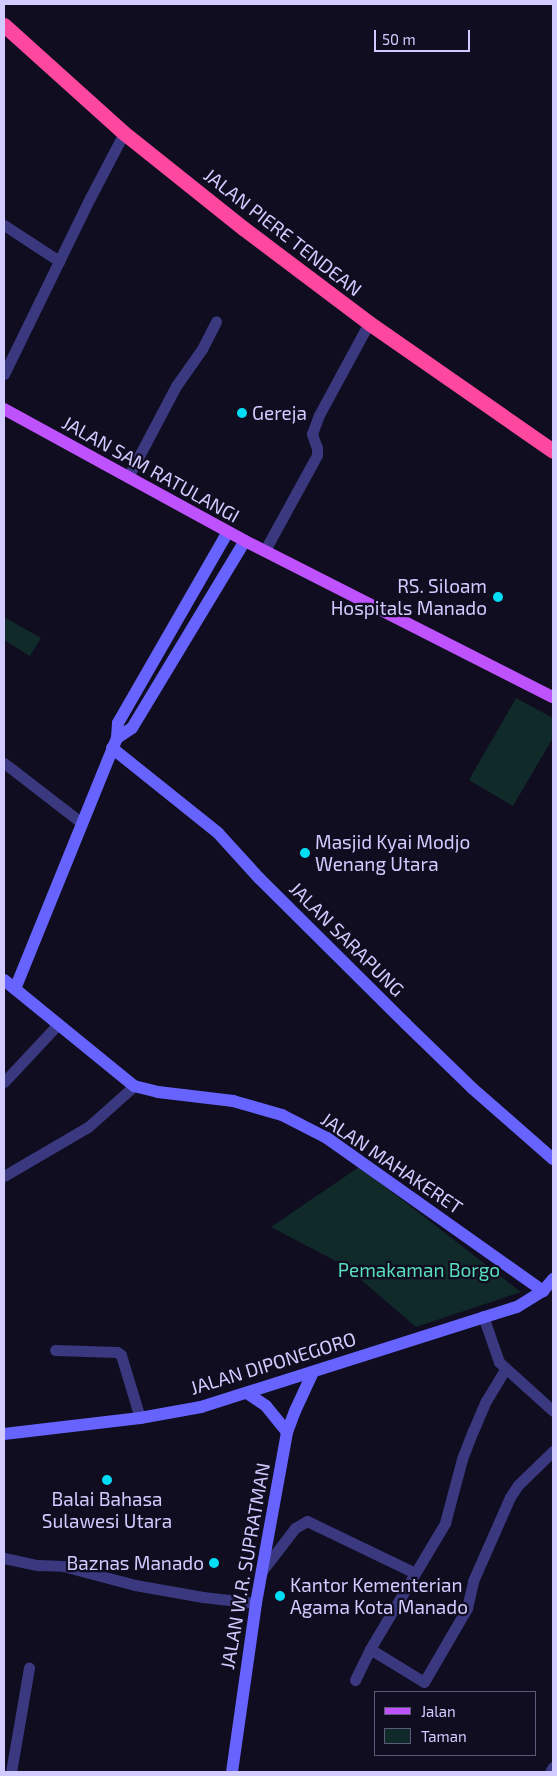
<!DOCTYPE html>
<html>
<head>
<meta charset="utf-8">
<style>
  body { margin:0 }
  #map { position:relative; width:557px; height:1776px; overflow:hidden; background:#100d20; font-family:"Exo 2",sans-serif }
  div>[style] { position:absolute }
  [style*='--x'] { left:calc(var(--x)*1px); top:calc(var(--y)*1px); width:calc(var(--w)*1px); rotate:calc(var(--a)*1deg) }
  .green>* { inset:0; background:#102929 }
  .street>* { height:11px; margin:-5.5px; padding:0 5.5px; transform-origin:5.5px; border-radius:5.5px; background:#3a387f }
  .secondary>* { height:12px; margin:-6px; padding:0 6px; transform-origin:6px; border-radius:6px; background:#6663fe }
  .primary>* { height:12px; margin:-6px; padding:0 6px; transform-origin:6px; border-radius:6px; background:#be53fe }
  .highway>* { height:15px; margin:-7.5px; padding:0 7.5px; transform-origin:7.5px; border-radius:7.5px; background:#fe479f }
  .dots>* { width:14px; height:14px; translate:-50% -50%; box-sizing:border-box; border:2px solid #100d20; border-radius:50% }
  span { translate:-50% -50%; white-space:nowrap; text-align:center; line-height:1.15; -webkit-text-stroke:4.5px #100d20; paint-order:stroke }
  .street-label { font-size:19px; color:#d1cbff }
  .poi-label { font-size:19px; color:#d1cbff }
  .left { translate:0 -50%; text-align:left }
  .right { translate:-100% -50%; text-align:right }
  .park-label { font-size:19px; color:#58debc }
  .frame { position:absolute; inset:0; border:5px solid #d1cbff; pointer-events:none }
  .legend { position:absolute; left:374px; top:1691px; width:162px; height:65px; box-sizing:border-box; background:#100d20; border:1px solid #5d5979; margin:0; padding:6px 9px; list-style:none; font-size:15px; color:#d1cbff }
  .legend li { display:flex; align-items:center; gap:10px; height:25px }
  .legend b { width:25px; border:1px solid #5d5979 }
  .scale { position:absolute; left:374px; top:30px; width:96px; height:22px; box-sizing:border-box; border:2px solid #d1cbff; border-top:0; padding-left:6px; font-size:15px; line-height:18px; white-space:nowrap; color:#d1cbff; -webkit-text-stroke:4px #100d20; paint-order:stroke }
</style>
</head>
<body>
<div id="map">
  <div class="green">
    <div style="clip-path:polygon(4px 617px,41px 638px,30px 656px,4px 640px)"></div>
    <div style="clip-path:polygon(516px 698px,553px 718px,553px 738px,513px 806px,469px 780px)"></div>
    <div style="clip-path:polygon(359px 1167px,422px 1215px,521px 1292px,416px 1327px,345px 1266px,271px 1227px)"></div>
  </div>
  <div class="street">
    <div style="--x:4;--y:225;--w:66;--a:33.2"></div>
    <div style="--x:4;--y:374;--w:196;--a:-64"></div>
    <div style="--x:90;--y:198;--w:73;--a:-62.4"></div>
    <div style="--x:128;--y:477;--w:103;--a:-62.2"></div>
    <div style="--x:176;--y:386;--w:45;--a:-54.9"></div>
    <div style="--x:202;--y:349;--w:31;--a:-63"></div>
    <div style="--x:265;--y:550;--w:108;--a:-61.3"></div>
    <div style="--x:317;--y:455;--w:7;--a:-90"></div>
    <div style="--x:317;--y:448;--w:15;--a:-110"></div>
    <div style="--x:312;--y:434;--w:20;--a:-70"></div>
    <div style="--x:319;--y:415;--w:105;--a:-61.5"></div>
    <div style="--x:4;--y:763;--w:98;--a:37.6"></div>
    <div style="--x:4;--y:1082;--w:79;--a:-47"></div>
    <div style="--x:4;--y:1176;--w:97;--a:-30.3"></div>
    <div style="--x:88;--y:1127;--w:62;--a:-41.7"></div>
    <div style="--x:483;--y:1316;--w:49;--a:70.8"></div>
    <div style="--x:499;--y:1362;--w:73;--a:42.2"></div>
    <div style="--x:55;--y:1350;--w:62;--a:1.8"></div>
    <div style="--x:117;--y:1352;--w:5;--a:37"></div>
    <div style="--x:121;--y:1355;--w:66;--a:73.2"></div>
    <div style="--x:4;--y:1558;--w:35;--a:12"></div>
    <div style="--x:38;--y:1565;--w:25;--a:2"></div>
    <div style="--x:63;--y:1566;--w:74;--a:14.8"></div>
    <div style="--x:135;--y:1585;--w:69;--a:10"></div>
    <div style="--x:203;--y:1597;--w:53;--a:6.5"></div>
    <div style="--x:262;--y:1571;--w:54;--a:-52.5"></div>
    <div style="--x:295;--y:1528;--w:14;--a:-30"></div>
    <div style="--x:307;--y:1521;--w:120;--a:25.7"></div>
    <div style="--x:370;--y:1649;--w:63;--a:31.4"></div>
    <div style="--x:424;--y:1682;--w:86;--a:-59.8"></div>
    <div style="--x:467;--y:1608;--w:28;--a:-77"></div>
    <div style="--x:473;--y:1581;--w:92;--a:-66.2"></div>
    <div style="--x:510;--y:1497;--w:14;--a:-56"></div>
    <div style="--x:518;--y:1485;--w:49;--a:-44.2"></div>
    <div style="--x:355;--y:1680;--w:34;--a:-64"></div>
    <div style="--x:370;--y:1649;--w:147;--a:-59.2"></div>
    <div style="--x:445;--y:1523;--w:66;--a:-75.1"></div>
    <div style="--x:462;--y:1459;--w:30;--a:-69"></div>
    <div style="--x:473;--y:1431;--w:33;--a:-67"></div>
    <div style="--x:486;--y:1401;--w:37;--a:-59"></div>
    <div style="--x:11;--y:1772;--w:106;--a:-80.2"></div>
    <div style="--x:550;--y:1772;--w:6;--a:-59"></div>
  </div>
  <div class="secondary">
    <div style="--x:117;--y:738;--w:18;--a:-34"></div>
    <div style="--x:132;--y:728;--w:218;--a:-58.9"></div>
    <div style="--x:112;--y:748;--w:136;--a:38.7"></div>
    <div style="--x:218;--y:833;--w:61;--a:47.7"></div>
    <div style="--x:259;--y:878;--w:207;--a:44.8"></div>
    <div style="--x:406;--y:1024;--w:92;--a:44.1"></div>
    <div style="--x:472;--y:1088;--w:108;--a:41.2"></div>
    <div style="--x:4;--y:980;--w:168;--a:39.2"></div>
    <div style="--x:134;--y:1086;--w:25;--a:14"></div>
    <div style="--x:158;--y:1092;--w:76;--a:6.8"></div>
    <div style="--x:233;--y:1101;--w:51;--a:15.9"></div>
    <div style="--x:282;--y:1115;--w:51;--a:27.1"></div>
    <div style="--x:327;--y:1138;--w:265;--a:35.3"></div>
    <div style="--x:15;--y:989;--w:271;--a:-67.9"></div>
    <div style="--x:117;--y:738;--w:15;--a:-86"></div>
    <div style="--x:118;--y:723;--w:220;--a:-60.1"></div>
    <div style="--x:247;--y:1393;--w:23;--a:34"></div>
    <div style="--x:266;--y:1406;--w:33;--a:51"></div>
    <div style="--x:4;--y:1434;--w:137;--a:-6.7"></div>
    <div style="--x:140;--y:1418;--w:62;--a:-10.2"></div>
    <div style="--x:201;--y:1407;--w:331;--a:-17.6"></div>
    <div style="--x:517;--y:1307;--w:31;--a:-32"></div>
    <div style="--x:543;--y:1291;--w:16;--a:-50"></div>
    <div style="--x:232;--y:1772;--w:171;--a:-81.9"></div>
    <div style="--x:256;--y:1603;--w:174;--a:-79.7"></div>
    <div style="--x:287;--y:1432;--w:22;--a:-69"></div>
    <div style="--x:295;--y:1411;--w:43;--a:-65.2"></div>
  </div>
  <div class="primary">
    <div style="--x:4;--y:409;--w:275;--a:28.7"></div>
    <div style="--x:245;--y:541;--w:345;--a:26.9"></div>
  </div>
  <div class="highway">
    <div style="--x:4;--y:25;--w:161;--a:42"></div>
    <div style="--x:124;--y:133;--w:152;--a:38.6"></div>
    <div style="--x:243;--y:228;--w:158;--a:37"></div>
    <div style="--x:369;--y:323;--w:224;--a:34.8"></div>
  </div>
  <div class="dots">
    <div style="left:242px;top:413px;background:#01ddf5"></div>
    <div style="left:498px;top:597px;background:#01ddf5"></div>
    <div style="left:305px;top:853px;background:#01ddf5"></div>
    <div style="left:107px;top:1480px;background:#01ddf5"></div>
    <div style="left:214px;top:1563px;background:#01ddf5"></div>
    <div style="left:280px;top:1596px;background:#01ddf5"></div>
  </div>
  <div class="street-label">
    <span style="left:283px;top:232px;rotate:38deg">JALAN PIERE TENDEAN</span>
    <span style="left:151px;top:469px;rotate:29deg">JALAN SAM RATULANGI</span>
    <span style="left:347px;top:939px;rotate:45deg">JALAN SARAPUNG</span>
    <span style="left:392px;top:1163px;rotate:34deg">JALAN MAHAKERET</span>
    <span style="left:273px;top:1363px;rotate:-17deg">JALAN DIPONEGORO</span>
    <span style="left:245px;top:1566px;rotate:-80deg">JALAN W.R. SUPRATMAN</span>
  </div>
  <div class="poi-label">
    <span class="left" style="left:252px;top:413px">Gereja</span>
    <span class="right" style="left:487px;top:597px">RS. Siloam<br>Hospitals Manado</span>
    <span class="left" style="left:315px;top:853px">Masjid Kyai Modjo<br>Wenang Utara</span>
    <span style="left:107px;top:1510px">Balai Bahasa<br>Sulawesi Utara</span>
    <span class="right" style="left:204px;top:1563px">Baznas Manado</span>
    <span class="left" style="left:290px;top:1596px">Kantor Kementerian<br>Agama Kota Manado</span>
  </div>
  <div class="park-label">
    <span style="left:419px;top:1270px">Pemakaman Borgo</span>
  </div>
  <div class="frame"></div>
  <ul class="legend">
  <li><b style="height:6px;background:#be53fe"></b>Jalan</li>
  <li><b style="height:14px;background:#102929"></b>Taman</li>
  </ul>
  <div class="scale">50 m</div>
</div>
</body>
</html>
